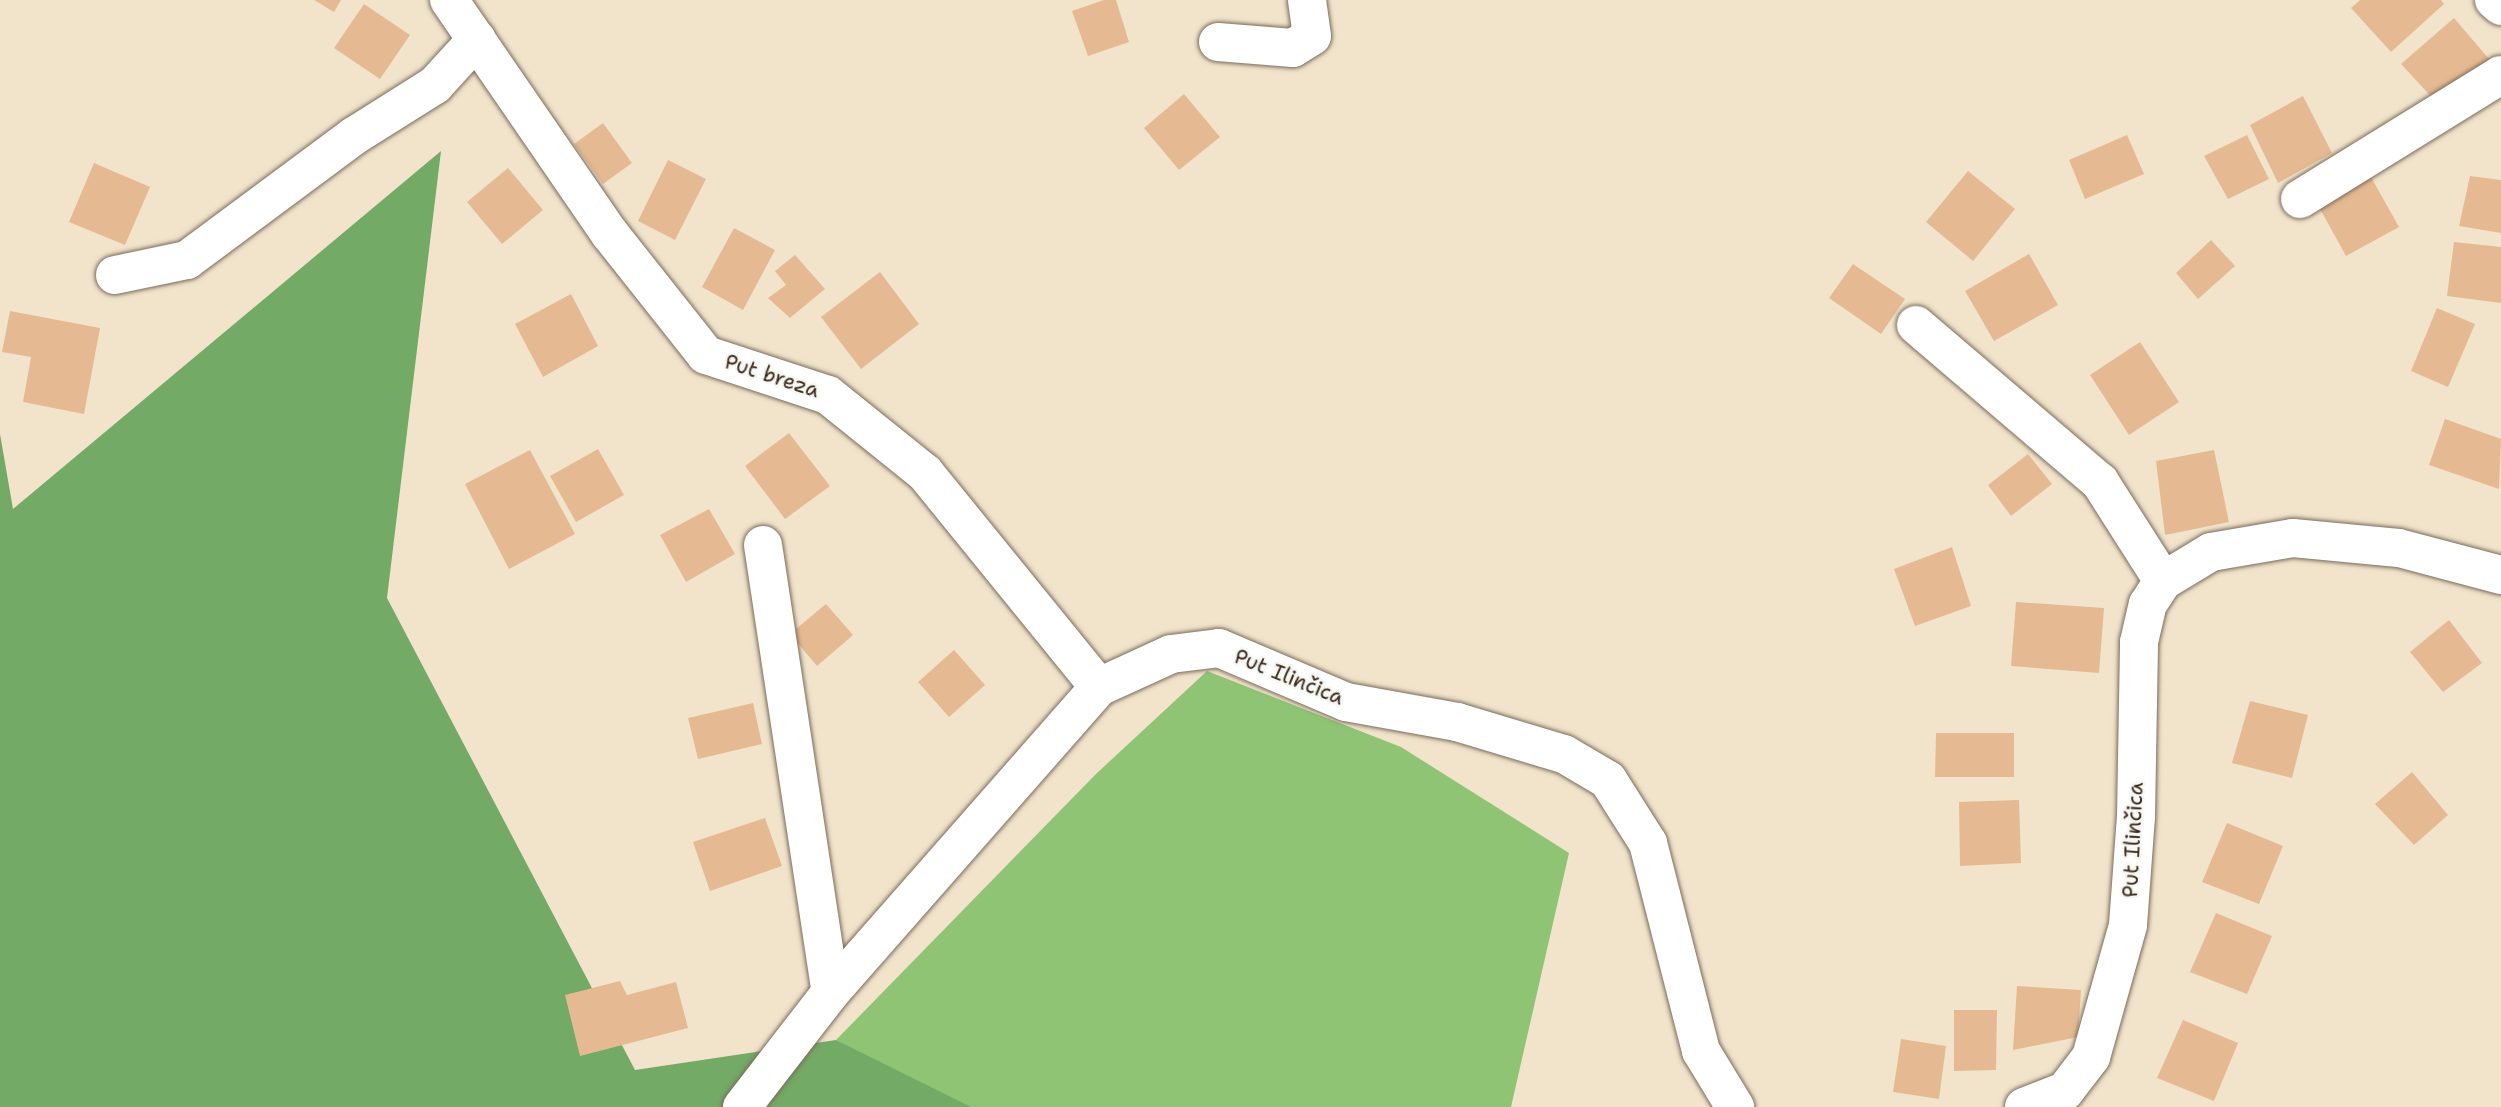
<!DOCTYPE html>
<html>
<head>
<meta charset="utf-8">
<style>
  body { margin:0 }
  #map { position:relative; width:2501px; height:1107px; overflow:hidden; background:#f1e4cb; font-family:"Shantell Sans",sans-serif }
  div>[style] { position:absolute }
  [style*='--x'] { left:calc(var(--x)*1px); top:calc(var(--y)*1px); width:calc(var(--w)*1px); rotate:calc(var(--a)*1deg) }
  .green>* { inset:0; background:#8fc475 }
  .forest>* { inset:0; background:#73aa66 }
  .building>* { inset:0; background:#e5ba92 }
  .roads { filter:drop-shadow(0 0 2px #7b6b5b) drop-shadow(0 0 2px #7b6b5b) }
  .street>* { height:38px; margin:-19px; padding:0 19px; transform-origin:19px; border-radius:19px; background:#fff }
  span { translate:-50% -50%; white-space:nowrap; text-align:center; line-height:1.15; -webkit-text-stroke:5px #f6f6f2; paint-order:stroke }
  .street-label { font-size:21px; color:#3b2a1e }
</style>
</head>
<body>
<div id="map">
  <div class="green">
    <div style="clip-path:polygon(1207px 671px,1401px 747px,1569px 853px,1511px 1107px,950px 1107px,836px 1040px,1096px 774px)"></div>
  </div>
  <div class="forest">
    <div style="clip-path:polygon(441px 151px,387px 598px,635px 1070px,836px 1040px,971px 1107px,0 1107px,0 434px,13px 509px)"></div>
  </div>
  <div class="building">
    <div style="clip-path:polygon(314px 0,341px 0,334px 12px)"></div>
    <div style="clip-path:polygon(1104px 0,1116px 0,1129px 42px,1088px 56px,1072px 11px)"></div>
    <div style="clip-path:polygon(2360px 0,2441px 0,2444px 4px,2391px 52px,2351px 8px)"></div>
    <div style="clip-path:polygon(364px 4px,410px 35px,380px 79px,334px 48px)"></div>
    <div style="clip-path:polygon(2454px 18px,2489px 59px,2438px 104px,2401px 64px)"></div>
    <div style="clip-path:polygon(1184px 94px,1220px 137px,1179px 170px,1144px 128px)"></div>
    <div style="clip-path:polygon(2303px 96px,2332px 153px,2278px 183px,2250px 125px)"></div>
    <div style="clip-path:polygon(603px 123px,632px 163px,603px 184px,574px 144px)"></div>
    <div style="clip-path:polygon(2127px 135px,2144px 174px,2085px 199px,2069px 160px)"></div>
    <div style="clip-path:polygon(2247px 135px,2269px 179px,2228px 199px,2204px 156px)"></div>
    <div style="clip-path:polygon(668px 160px,706px 179px,675px 240px,638px 221px)"></div>
    <div style="clip-path:polygon(94px 163px,150px 187px,125px 245px,69px 222px)"></div>
    <div style="clip-path:polygon(508px 168px,543px 210px,502px 244px,467px 202px)"></div>
    <div style="clip-path:polygon(2367px 170px,2399px 227px,2346px 256px,2315px 200px)"></div>
    <div style="clip-path:polygon(1968px 171px,2015px 209px,1973px 261px,1926px 222px)"></div>
    <div style="clip-path:polygon(2470px 176px,2501px 180px,2501px 233px,2459px 226px)"></div>
    <div style="clip-path:polygon(734px 228px,775px 250px,743px 310px,702px 287px)"></div>
    <div style="clip-path:polygon(2211px 240px,2235px 266px,2198px 299px,2176px 273px)"></div>
    <div style="clip-path:polygon(2454px 242px,2501px 247px,2501px 303px,2447px 296px)"></div>
    <div style="clip-path:polygon(2029px 254px,2058px 305px,1994px 341px,1965px 291px)"></div>
    <div style="clip-path:polygon(795px 255px,825px 289px,790px 318px,768px 298px,786px 285px,775px 271px)"></div>
    <div style="clip-path:polygon(1853px 264px,1905px 299px,1881px 334px,1829px 298px)"></div>
    <div style="clip-path:polygon(880px 272px,919px 324px,861px 369px,821px 317px)"></div>
    <div style="clip-path:polygon(571px 294px,598px 346px,543px 377px,515px 324px)"></div>
    <div style="clip-path:polygon(2437px 308px,2475px 324px,2448px 387px,2411px 371px)"></div>
    <div style="clip-path:polygon(10px 311px,100px 328px,84px 414px,23px 402px,31px 357px,2px 352px)"></div>
    <div style="clip-path:polygon(2140px 342px,2179px 402px,2129px 435px,2090px 375px)"></div>
    <div style="clip-path:polygon(2445px 419px,2501px 439px,2499px 489px,2429px 465px)"></div>
    <div style="clip-path:polygon(789px 433px,830px 486px,785px 519px,745px 466px)"></div>
    <div style="clip-path:polygon(598px 449px,624px 495px,576px 522px,550px 476px)"></div>
    <div style="clip-path:polygon(530px 450px,575px 534px,509px 569px,465px 484px)"></div>
    <div style="clip-path:polygon(2214px 450px,2229px 522px,2165px 535px,2156px 461px)"></div>
    <div style="clip-path:polygon(2028px 454px,2052px 484px,2011px 516px,1988px 485px)"></div>
    <div style="clip-path:polygon(709px 509px,735px 554px,686px 582px,660px 535px)"></div>
    <div style="clip-path:polygon(1952px 547px,1971px 606px,1915px 626px,1894px 569px)"></div>
    <div style="clip-path:polygon(2016px 602px,2104px 608px,2099px 673px,2011px 666px)"></div>
    <div style="clip-path:polygon(826px 604px,853px 635px,817px 666px,790px 634px)"></div>
    <div style="clip-path:polygon(2449px 620px,2482px 663px,2443px 692px,2410px 652px)"></div>
    <div style="clip-path:polygon(954px 650px,985px 685px,949px 717px,918px 682px)"></div>
    <div style="clip-path:polygon(2250px 701px,2308px 715px,2292px 778px,2232px 763px)"></div>
    <div style="clip-path:polygon(753px 703px,762px 744px,698px 759px,688px 718px)"></div>
    <div style="clip-path:polygon(1936px 733px,2014px 733px,2014px 777px,1935px 777px)"></div>
    <div style="clip-path:polygon(2412px 772px,2448px 815px,2414px 845px,2375px 804px)"></div>
    <div style="clip-path:polygon(2019px 800px,2021px 863px,1960px 866px,1959px 802px)"></div>
    <div style="clip-path:polygon(765px 818px,782px 866px,710px 891px,693px 842px)"></div>
    <div style="clip-path:polygon(2227px 823px,2283px 846px,2259px 904px,2202px 882px)"></div>
    <div style="clip-path:polygon(2216px 913px,2272px 936px,2247px 994px,2190px 972px)"></div>
    <div style="clip-path:polygon(620px 981px,627px 995px,676px 982px,688px 1028px,580px 1056px,565px 995px)"></div>
    <div style="clip-path:polygon(2017px 986px,2081px 990px,2078px 1037px,2013px 1050px)"></div>
    <div style="clip-path:polygon(1954px 1010px,1997px 1010px,1996px 1070px,1954px 1071px)"></div>
    <div style="clip-path:polygon(2183px 1020px,2238px 1043px,2214px 1101px,2157px 1078px)"></div>
    <div style="clip-path:polygon(1901px 1039px,1946px 1046px,1939px 1099px,1893px 1092px)"></div>
  </div>
  <div class="roads">
    <div class="street">
      <div style="--x:449;--y:0;--w:284;--a:55.5"></div>
      <div style="--x:610;--y:234;--w:154;--a:51.6"></div>
      <div style="--x:706;--y:355;--w:128;--a:18.2"></div>
      <div style="--x:828;--y:395;--w:124;--a:38.8"></div>
      <div style="--x:925;--y:473;--w:276;--a:50.9"></div>
      <div style="--x:2494;--y:0;--w:9;--a:41"></div>
      <div style="--x:1218;--y:42;--w:75;--a:4.6"></div>
      <div style="--x:1293;--y:48;--w:22;--a:-32"></div>
      <div style="--x:1312;--y:36;--w:36;--a:-98"></div>
      <div style="--x:2300;--y:199;--w:236;--a:-31.7"></div>
      <div style="--x:115;--y:275;--w:74;--a:-11.8"></div>
      <div style="--x:187;--y:260;--w:208;--a:-36.6"></div>
      <div style="--x:354;--y:136;--w:96;--a:-32.2"></div>
      <div style="--x:435;--y:85;--w:62;--a:-47.6"></div>
      <div style="--x:1916;--y:325;--w:242;--a:40.5"></div>
      <div style="--x:2100;--y:482;--w:117;--a:57.5"></div>
      <div style="--x:763;--y:545;--w:452;--a:81.4"></div>
      <div style="--x:742;--y:1107;--w:145;--a:-52.3"></div>
      <div style="--x:831;--y:992;--w:406;--a:-48.7"></div>
      <div style="--x:1099;--y:687;--w:79;--a:-24.6"></div>
      <div style="--x:1171;--y:654;--w:48;--a:-7.1"></div>
      <div style="--x:1219;--y:648;--w:138;--a:23"></div>
      <div style="--x:1346;--y:702;--w:113;--a:10.2"></div>
      <div style="--x:1457;--y:722;--w:112;--a:16.7"></div>
      <div style="--x:1564;--y:754;--w:51;--a:30.6"></div>
      <div style="--x:1608;--y:780;--w:75;--a:57.6"></div>
      <div style="--x:1648;--y:843;--w:215;--a:75.7"></div>
      <div style="--x:1701;--y:1051;--w:66;--a:58.7"></div>
      <div style="--x:2024;--y:1107;--w:44;--a:-21.3"></div>
      <div style="--x:2065;--y:1091;--w:43;--a:-52.6"></div>
      <div style="--x:2091;--y:1057;--w:137;--a:-74.3"></div>
      <div style="--x:2128;--y:925;--w:108;--a:-85.8"></div>
      <div style="--x:2136;--y:817;--w:175;--a:-89"></div>
      <div style="--x:2139;--y:642;--w:39;--a:-77"></div>
      <div style="--x:2148;--y:604;--w:27;--a:-57"></div>
      <div style="--x:2163;--y:581;--w:56;--a:-31.1"></div>
      <div style="--x:2211;--y:552;--w:83;--a:-9.7"></div>
      <div style="--x:2293;--y:538;--w:106;--a:5.4"></div>
      <div style="--x:2399;--y:548;--w:106;--a:14.8"></div>
    </div>
  </div>
  <div class="street-label">
    <span style="left:772px;top:376px;rotate:18deg">Put breza</span>
    <span style="left:1289px;top:677px;rotate:22deg">Put Ilinčica</span>
    <span style="left:2133px;top:840px;rotate:-87deg">Put Ilinčica</span>
  </div>
</div>
</body>
</html>
